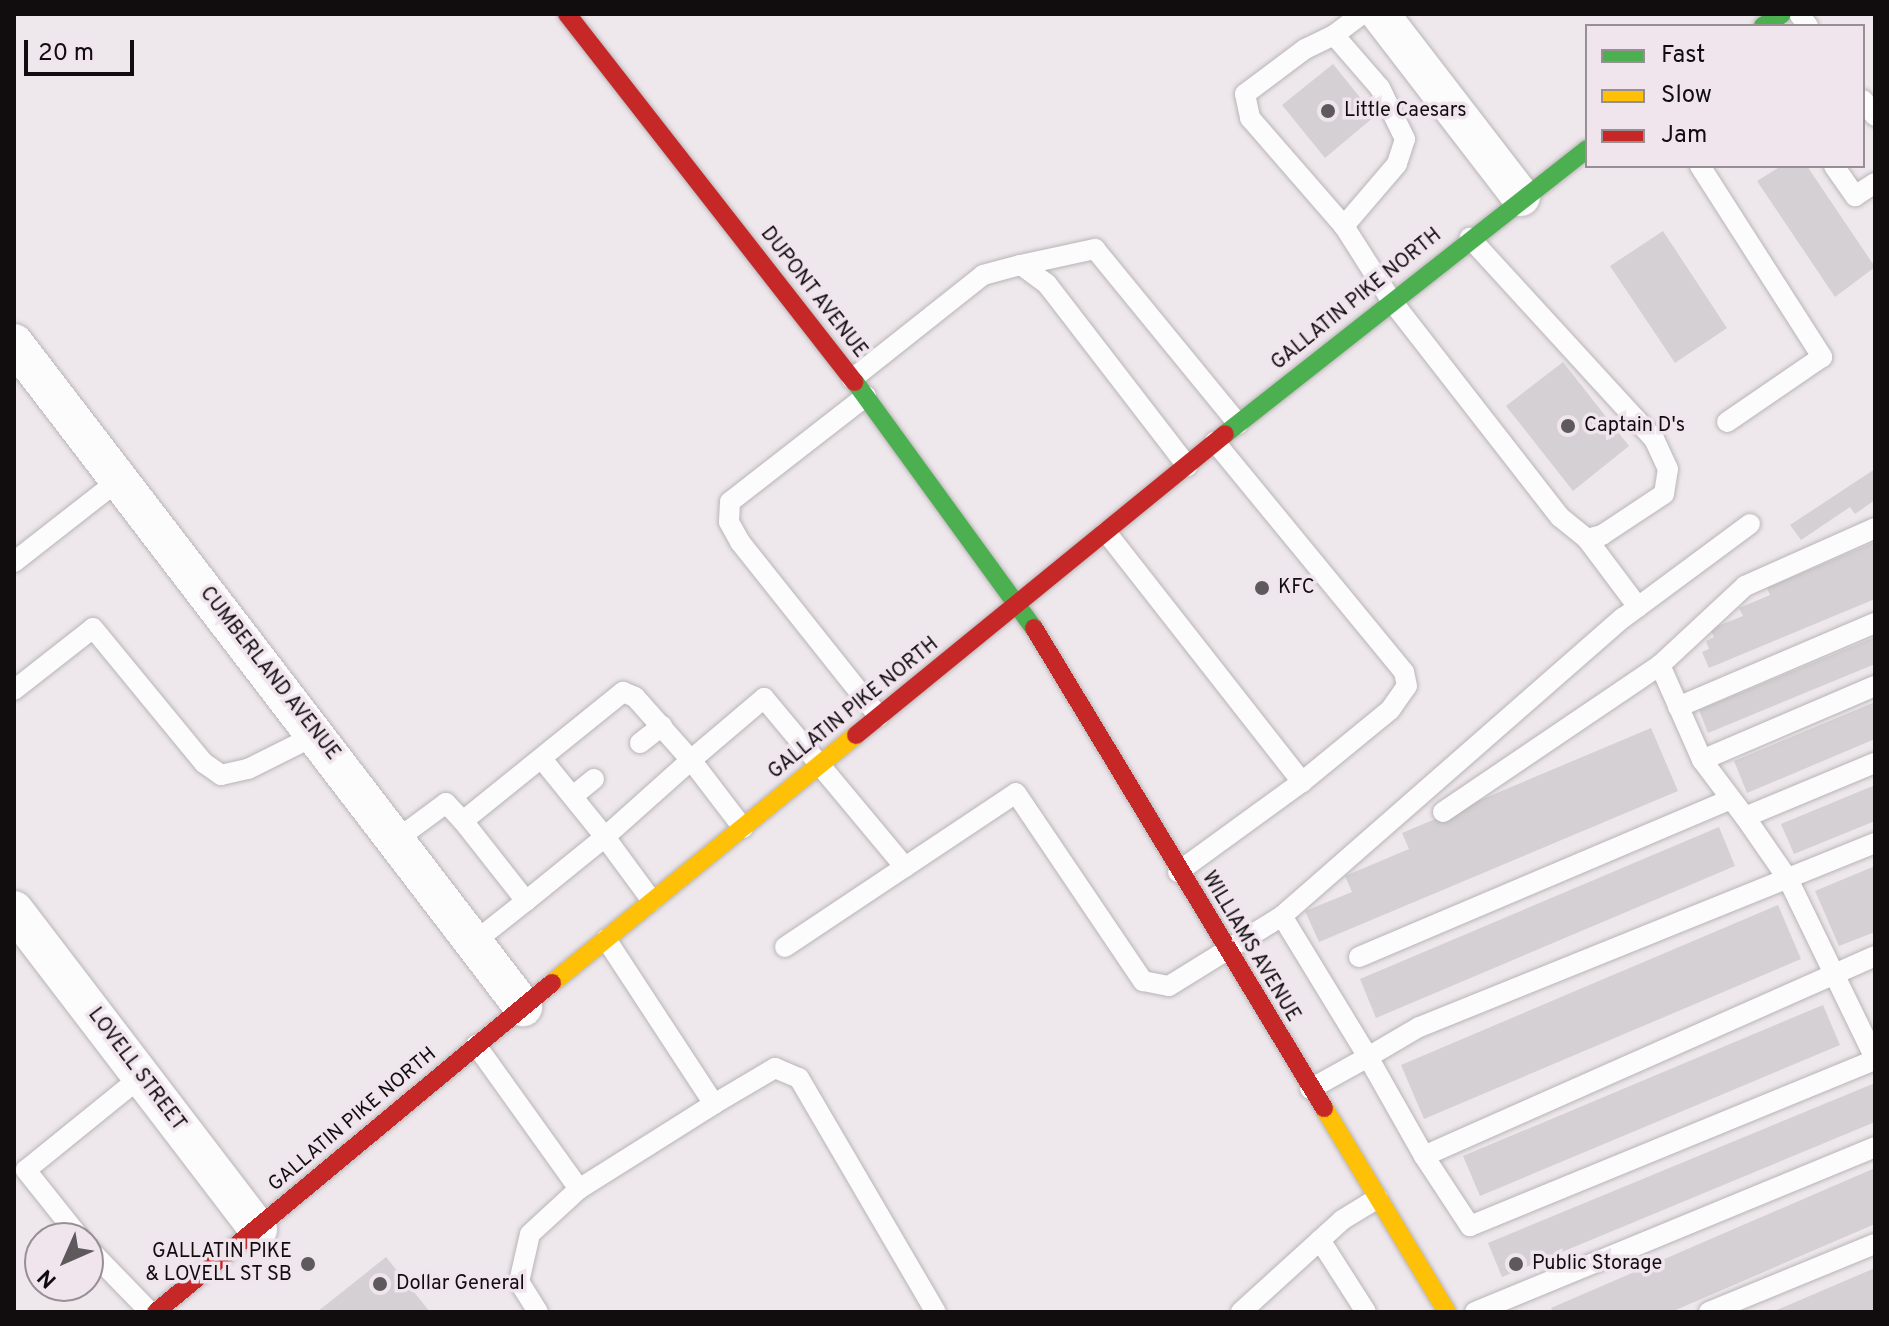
<!DOCTYPE html>
<html>
<head>
<meta charset="utf-8">
<style>
  body { margin:0 }
  #map { position:relative; width:1889px; height:1326px; overflow:hidden; background:#eee8ec; font-family:Overpass,sans-serif }
  div>[style] { position:absolute }
  [style*='--x'] { left:calc(var(--x)*1px); top:calc(var(--y)*1px); width:calc(var(--w)*1px); rotate:calc(var(--a)*1deg) }
  .building>* { inset:0; background:#d4d0d3 }
  .roads { filter:drop-shadow(0 0 2px #b9b4b7) drop-shadow(0 0 2px #b9b4b7) }
  .lane>* { height:20px; margin:-10px; padding:0 10px; transform-origin:10px; border-radius:10px; background:#fcfcfc }
  .street>* { height:38px; margin:-19px; padding:0 19px; transform-origin:19px; border-radius:19px; background:#fcfcfc }
  .fast>* { height:18px; margin:-9px; padding:0 9px; transform-origin:9px; border-radius:9px; background:#4caf50 }
  .slow>* { height:18px; margin:-9px; padding:0 9px; transform-origin:9px; border-radius:9px; background:#ffc107 }
  .jam>* { height:18px; margin:-9px; padding:0 9px; transform-origin:9px; border-radius:9px; background:#c62828 }
  .dots>* { width:22px; height:22px; translate:-50% -50%; box-sizing:border-box; border:4px solid #f1e5ed; border-radius:50% }
  span { translate:-50% -50%; white-space:nowrap; text-align:center; line-height:1.15; -webkit-text-stroke:7px #f1e5ed; paint-order:stroke }
  .poi-label { font-size:20px; color:#110d0f }
  .left { translate:0 -50%; text-align:left }
  .right { translate:-100% -50%; text-align:right }
  .street-label { font-size:20px; color:#110d0f }
  .frame { position:absolute; inset:0; border:16px solid #110d0f; pointer-events:none }
  .legend { position:absolute; left:1585px; top:24px; width:280px; height:144px; box-sizing:border-box; background:#f1e5ed; border:2px solid #978f94; margin:0; padding:10px 14px; list-style:none; font-size:24px; color:#110d0f }
  .legend li { display:flex; align-items:center; gap:16px; height:40px }
  .legend b { width:40px; border:2px solid #978f94 }
  .north { position:absolute; left:24px; top:1222px; width:80px; height:80px; box-sizing:border-box; background:#f1e5ed; border:2px solid #978f94; border-radius:50%; rotate:225deg; font-size:22px; font-weight:700; line-height:32px; text-align:center; color:#110d0f }
  .north::after { content:''; display:block; margin:auto; width:28px; height:36px; background:#5e5a5c; clip-path:polygon(50% 0,100% 100%,50% 72%,0 100%) }
  .scale { position:absolute; left:24px; top:40px; width:110px; height:36px; box-sizing:border-box; border:4px solid #110d0f; border-top:0; padding-left:10px; font-size:24px; line-height:28px; white-space:nowrap; color:#110d0f; -webkit-text-stroke:6px #f1e5ed; paint-order:stroke }
</style>
</head>
<body>
<div id="map">
  <div class="building">
    <div style="clip-path:polygon(1333px 64px,1375px 116px,1325px 158px,1282px 105px)"></div>
    <div style="clip-path:polygon(1781px 166px,1807px 166px,1875px 267px,1835px 297px,1757px 181px)"></div>
    <div style="clip-path:polygon(1663px 231px,1727px 328px,1675px 363px,1610px 266px)"></div>
    <div style="clip-path:polygon(1563px 362px,1629px 446px,1573px 491px,1506px 406px)"></div>
    <div style="clip-path:polygon(1875px 469px,1875px 500px,1855px 514px,1850px 507px,1801px 540px,1790px 525px)"></div>
    <div style="clip-path:polygon(1875px 542px,1875px 599px,1709px 668px,1702px 652px,1709px 649px,1706px 641px,1714px 637px,1710px 629px,1743px 616px,1739px 608px,1770px 595px,1767px 588px)"></div>
    <div style="clip-path:polygon(1875px 637px,1875px 664px,1708px 733px,1699px 710px)"></div>
    <div style="clip-path:polygon(1875px 702px,1875px 739px,1747px 793px,1734px 761px)"></div>
    <div style="clip-path:polygon(1651px 728px,1678px 791px,1319px 942px,1305px 911px,1352px 892px,1345px 876px,1409px 849px,1402px 833px)"></div>
    <div style="clip-path:polygon(1875px 785px,1875px 821px,1794px 854px,1781px 824px)"></div>
    <div style="clip-path:polygon(1719px 827px,1735px 866px,1376px 1018px,1360px 979px)"></div>
    <div style="clip-path:polygon(1875px 866px,1875px 932px,1839px 946px,1815px 891px)"></div>
    <div style="clip-path:polygon(1778px 905px,1801px 959px,1424px 1119px,1401px 1065px)"></div>
    <div style="clip-path:polygon(1823px 1005px,1840px 1045px,1480px 1196px,1463px 1156px)"></div>
    <div style="clip-path:polygon(1875px 1083px,1875px 1122px,1502px 1277px,1488px 1243px)"></div>
    <div style="clip-path:polygon(1875px 1168px,1875px 1224px,1671px 1312px,1553px 1312px,1551px 1308px)"></div>
    <div style="clip-path:polygon(386px 1257px,430px 1312px,317px 1312px)"></div>
    <div style="clip-path:polygon(1875px 1268px,1875px 1312px,1772px 1312px)"></div>
  </div>
  <div class="roads">
    <div class="lane">
      <div style="--x:1362;--y:14;--w:35;--a:143"></div>
      <div style="--x:1334;--y:35;--w:32;--a:154"></div>
      <div style="--x:1305;--y:49;--w:75;--a:143.1"></div>
      <div style="--x:1245;--y:94;--w:25;--a:78"></div>
      <div style="--x:1250;--y:118;--w:143;--a:49"></div>
      <div style="--x:1344;--y:226;--w:88;--a:57.6"></div>
      <div style="--x:1391;--y:300;--w:275;--a:52.1"></div>
      <div style="--x:1560;--y:517;--w:35;--a:39"></div>
      <div style="--x:1587;--y:539;--w:16;--a:-15"></div>
      <div style="--x:1602;--y:535;--w:74;--a:-33.5"></div>
      <div style="--x:1664;--y:494;--w:25;--a:-81"></div>
      <div style="--x:1668;--y:469;--w:33;--a:-115"></div>
      <div style="--x:1654;--y:439;--w:273;--a:-132.5"></div>
      <div style="--x:1799;--y:14;--w:15;--a:53"></div>
      <div style="--x:1334;--y:35;--w:70;--a:49"></div>
      <div style="--x:1380;--y:88;--w:57;--a:63.9"></div>
      <div style="--x:1405;--y:139;--w:26;--a:108"></div>
      <div style="--x:1397;--y:164;--w:82;--a:130.5"></div>
      <div style="--x:1863;--y:100;--w:20;--a:53"></div>
      <div style="--x:1700;--y:166;--w:227;--a:57.4"></div>
      <div style="--x:1822;--y:357;--w:115;--a:145.6"></div>
      <div style="--x:1834;--y:166;--w:37;--a:55"></div>
      <div style="--x:1855;--y:196;--w:24;--a:-33"></div>
      <div style="--x:1021;--y:265;--w:76;--a:-12.2"></div>
      <div style="--x:1095;--y:249;--w:226;--a:50.7"></div>
      <div style="--x:852;--y:379;--w:167;--a:-38.4"></div>
      <div style="--x:983;--y:275;--w:39;--a:-15"></div>
      <div style="--x:1021;--y:265;--w:32;--a:36"></div>
      <div style="--x:1047;--y:284;--w:230;--a:52.4"></div>
      <div style="--x:866;--y:396;--w:172;--a:142.1"></div>
      <div style="--x:730;--y:502;--w:20;--a:93"></div>
      <div style="--x:729;--y:522;--w:23;--a:61"></div>
      <div style="--x:740;--y:542;--w:223;--a:51.5"></div>
      <div style="--x:1106;--y:532;--w:318;--a:51.9"></div>
      <div style="--x:1302;--y:782;--w:114;--a:-39.3"></div>
      <div style="--x:1390;--y:710;--w:29;--a:-55"></div>
      <div style="--x:1407;--y:686;--w:14;--a:-102"></div>
      <div style="--x:1404;--y:672;--w:298;--a:-129.4"></div>
      <div style="--x:1587;--y:539;--w:85;--a:53.1"></div>
      <div style="--x:14;--y:562;--w:133;--a:-38"></div>
      <div style="--x:1660;--y:665;--w:116;--a:-42.9"></div>
      <div style="--x:1745;--y:586;--w:142;--a:-24"></div>
      <div style="--x:14;--y:690;--w:100;--a:-38.1"></div>
      <div style="--x:93;--y:628;--w:175;--a:50.6"></div>
      <div style="--x:204;--y:763;--w:21;--a:35"></div>
      <div style="--x:221;--y:775;--w:28;--a:-13"></div>
      <div style="--x:248;--y:769;--w:76;--a:-26.6"></div>
      <div style="--x:1678;--y:707;--w:214;--a:-23.1"></div>
      <div style="--x:640;--y:743;--w:28;--a:-38"></div>
      <div style="--x:1702;--y:760;--w:188;--a:-23.2"></div>
      <div style="--x:573;--y:796;--w:27;--a:-39"></div>
      <div style="--x:1443;--y:812;--w:262;--a:-34.1"></div>
      <div style="--x:1660;--y:665;--w:104;--a:66.1"></div>
      <div style="--x:1702;--y:760;--w:71;--a:53"></div>
      <div style="--x:1745;--y:817;--w:141;--a:-22.6"></div>
      <div style="--x:1745;--y:817;--w:75;--a:55.3"></div>
      <div style="--x:1788;--y:879;--w:199;--a:64.1"></div>
      <div style="--x:463;--y:821;--w:102;--a:51.8"></div>
      <div style="--x:526;--y:901;--w:102;--a:-39"></div>
      <div style="--x:605;--y:837;--w:100;--a:-128.9"></div>
      <div style="--x:743;--y:828;--w:86;--a:-127.4"></div>
      <div style="--x:691;--y:760;--w:96;--a:-40.3"></div>
      <div style="--x:764;--y:698;--w:220;--a:50.2"></div>
      <div style="--x:905;--y:867;--w:133;--a:-33.7"></div>
      <div style="--x:1016;--y:793;--w:227;--a:56"></div>
      <div style="--x:1143;--y:981;--w:26;--a:11"></div>
      <div style="--x:1169;--y:986;--w:133;--a:-31.8"></div>
      <div style="--x:1282;--y:916;--w:165;--a:58.6"></div>
      <div style="--x:1368;--y:1057;--w:66;--a:151.1"></div>
      <div style="--x:396;--y:840;--w:62;--a:-36.5"></div>
      <div style="--x:446;--y:803;--w:25;--a:47"></div>
      <div style="--x:463;--y:821;--w:206;--a:-38.9"></div>
      <div style="--x:623;--y:692;--w:13;--a:23"></div>
      <div style="--x:635;--y:697;--w:84;--a:48.4"></div>
      <div style="--x:691;--y:760;--w:115;--a:138.2"></div>
      <div style="--x:605;--y:837;--w:79;--a:53.7"></div>
      <div style="--x:1875;--y:843;--w:492;--a:158"></div>
      <div style="--x:1419;--y:1027;--w:59;--a:149.5"></div>
      <div style="--x:1368;--y:1057;--w:114;--a:60.5"></div>
      <div style="--x:1424;--y:1156;--w:84;--a:56.7"></div>
      <div style="--x:1470;--y:1226;--w:438;--a:-22.3"></div>
      <div style="--x:1178;--y:872;--w:153;--a:-36"></div>
      <div style="--x:1282;--y:916;--w:453;--a:-41.2"></div>
      <div style="--x:1623;--y:618;--w:158;--a:-36.5"></div>
      <div style="--x:473;--y:943;--w:68;--a:-38.4"></div>
      <div style="--x:785;--y:947;--w:144;--a:-33.7"></div>
      <div style="--x:1359;--y:957;--w:404;--a:-23"></div>
      <div style="--x:476;--y:1045;--w:177;--a:54.4"></div>
      <div style="--x:579;--y:1189;--w:160;--a:-32.2"></div>
      <div style="--x:714;--y:1104;--w:197;--a:-123.2"></div>
      <div style="--x:714;--y:1104;--w:71;--a:-30.5"></div>
      <div style="--x:775;--y:1068;--w:26;--a:23"></div>
      <div style="--x:799;--y:1078;--w:271;--a:59.7"></div>
      <div style="--x:1424;--y:1156;--w:493;--a:-23.9"></div>
      <div style="--x:80;--y:1238;--w:87;--a:-128.5"></div>
      <div style="--x:26;--y:1170;--w:149;--a:-39"></div>
      <div style="--x:1320;--y:1240;--w:85;--a:57.4"></div>
      <div style="--x:88;--y:1248;--w:89;--a:45.9"></div>
      <div style="--x:538;--y:1312;--w:36;--a:-122"></div>
      <div style="--x:519;--y:1282;--w:49;--a:-77.1"></div>
      <div style="--x:530;--y:1234;--w:67;--a:-42.6"></div>
      <div style="--x:1241;--y:1312;--w:137;--a:-42.3"></div>
      <div style="--x:1342;--y:1220;--w:42;--a:-31.4"></div>
      <div style="--x:1475;--y:1312;--w:433;--a:-22.4"></div>
      <div style="--x:1709;--y:1312;--w:179;--a:-22.3"></div>
    </div>
    <div class="street">
      <div style="--x:1380;--y:14;--w:231;--a:52.4"></div>
      <div style="--x:14;--y:343;--w:837;--a:52.53"></div>
      <div style="--x:14;--y:910;--w:402;--a:52.6"></div>
    </div>
    <div class="fast">
      <div style="--x:1763;--y:26;--w:22;--a:-32"></div>
      <div style="--x:855;--y:382;--w:304;--a:54"></div>
      <div style="--x:1225;--y:434;--w:461;--a:-38.2"></div>
    </div>
    <div class="slow">
      <div style="--x:552;--y:983;--w:392;--a:-39.2"></div>
      <div style="--x:1324;--y:1108;--w:238;--a:58.9"></div>
    </div>
    <div class="jam">
      <div style="--x:567;--y:14;--w:467;--a:52"></div>
      <div style="--x:1034;--y:628;--w:561;--a:58.86"></div>
      <div style="--x:856;--y:735;--w:476;--a:-39.2"></div>
      <div style="--x:156;--y:1312;--w:515;--a:-39.72"></div>
    </div>
  </div>
  <div class="dots">
    <div style="left:1328px;top:111px;background:#5e5a5c"></div>
    <div style="left:1568px;top:426px;background:#5e5a5c"></div>
    <div style="left:1262px;top:588px;background:#5e5a5c"></div>
    <div style="left:308px;top:1264px;background:#5e5a5c"></div>
    <div style="left:1516px;top:1264px;background:#5e5a5c"></div>
    <div style="left:380px;top:1284px;background:#5e5a5c"></div>
  </div>
  <div class="poi-label">
    <span class="left" style="left:1344px;top:111px">Little Caesars</span>
    <span class="left" style="left:1584px;top:426px">Captain D's</span>
    <span class="left" style="left:1278px;top:588px">KFC</span>
    <span class="right" style="left:292px;top:1264px">GALLATIN PIKE<br>&amp; LOVELL ST SB</span>
    <span class="left" style="left:1532px;top:1264px">Public Storage</span>
    <span class="left" style="left:396px;top:1284px">Dollar General</span>
  </div>
  <div class="street-label">
    <span style="left:813px;top:293px;rotate:52deg">DUPONT AVENUE</span>
    <span style="left:1357px;top:300px;rotate:-39deg">GALLATIN PIKE NORTH</span>
    <span style="left:269px;top:674px;rotate:52deg">CUMBERLAND AVENUE</span>
    <span style="left:854px;top:709px;rotate:-39deg">GALLATIN PIKE NORTH</span>
    <span style="left:1250px;top:947px;rotate:59deg">WILLIAMS AVENUE</span>
    <span style="left:136px;top:1070px;rotate:53deg">LOVELL STREET</span>
    <span style="left:353px;top:1120px;rotate:-40deg">GALLATIN PIKE NORTH</span>
  </div>
  <div class="frame"></div>
  <ul class="legend">
  <li><b style="height:10px;background:#4caf50"></b>Fast</li>
  <li><b style="height:10px;background:#ffc107"></b>Slow</li>
  <li><b style="height:10px;background:#c62828"></b>Jam</li>
  </ul>
  <div class="north">N</div>
  <div class="scale">20 m</div>
</div>
</body>
</html>
